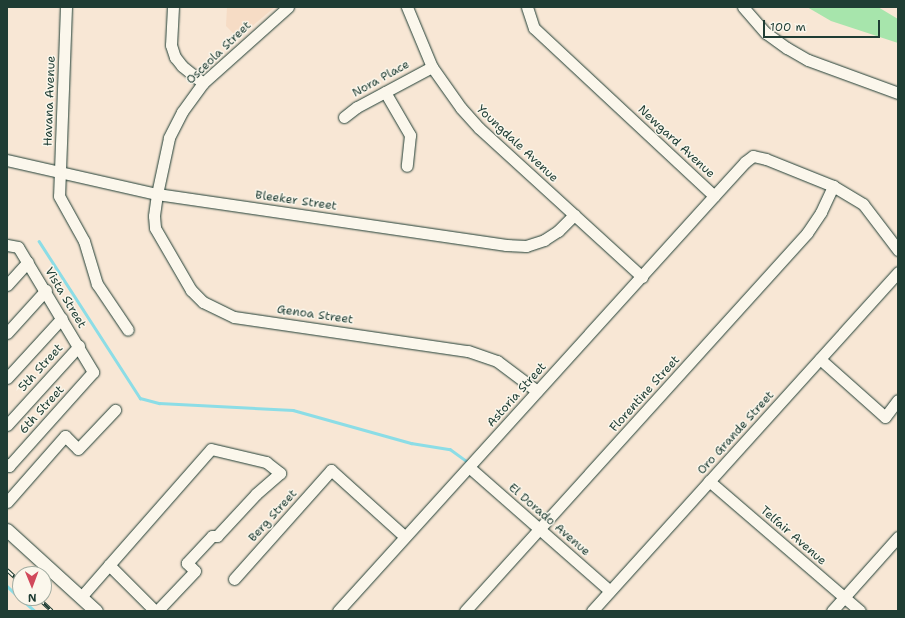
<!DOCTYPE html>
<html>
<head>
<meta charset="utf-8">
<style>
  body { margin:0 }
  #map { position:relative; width:905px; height:618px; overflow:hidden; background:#f8e7d5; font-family:"Shantell Sans",sans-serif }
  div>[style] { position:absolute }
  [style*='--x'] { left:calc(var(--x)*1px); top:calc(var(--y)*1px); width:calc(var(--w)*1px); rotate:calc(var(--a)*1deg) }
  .built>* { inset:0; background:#f6dcc5 }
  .green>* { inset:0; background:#a7e5ac }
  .stream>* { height:2.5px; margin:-1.25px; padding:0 1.25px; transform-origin:1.25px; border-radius:1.25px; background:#8cdde6 }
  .roads { filter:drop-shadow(0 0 1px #1f3d34) drop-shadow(0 0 1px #1f3d34) }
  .minor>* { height:11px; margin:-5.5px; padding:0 5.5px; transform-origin:5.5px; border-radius:5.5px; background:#fbf7ec }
  .major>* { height:13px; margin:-6.5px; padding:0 6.5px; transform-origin:6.5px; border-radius:6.5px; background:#fbf7ec }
  .rail>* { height:4px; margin-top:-2px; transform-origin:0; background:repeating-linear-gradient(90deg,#fbf7ec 0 8px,#1f3d34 0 16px); box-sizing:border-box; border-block:1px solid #1f3d34 }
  span { translate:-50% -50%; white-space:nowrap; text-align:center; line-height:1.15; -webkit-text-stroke:3px #fbf7ec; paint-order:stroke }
  .street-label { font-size:12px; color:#1f3d34 }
  .frame { position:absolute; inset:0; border:8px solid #1f3d34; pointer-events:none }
  .north { position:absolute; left:12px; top:566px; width:40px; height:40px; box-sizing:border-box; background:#fbf7ec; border:1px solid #a3ada2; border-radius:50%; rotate:179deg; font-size:11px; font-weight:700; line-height:16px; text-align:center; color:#1f3d34 }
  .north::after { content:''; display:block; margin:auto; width:14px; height:18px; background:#d1495b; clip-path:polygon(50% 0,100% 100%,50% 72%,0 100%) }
  .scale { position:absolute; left:763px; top:20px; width:117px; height:18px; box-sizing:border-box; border:2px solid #1f3d34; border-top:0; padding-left:5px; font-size:12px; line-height:14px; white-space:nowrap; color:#1f3d34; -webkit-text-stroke:3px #fbf7ec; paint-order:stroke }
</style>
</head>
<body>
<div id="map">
  <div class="built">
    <div style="clip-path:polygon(227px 7px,275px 7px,238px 38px,226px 26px)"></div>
  </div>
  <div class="green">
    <div style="clip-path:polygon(807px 7px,878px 7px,898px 19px,898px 43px,831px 21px)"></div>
  </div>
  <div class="stream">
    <div style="--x:39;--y:241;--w:187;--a:57.2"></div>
    <div style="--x:140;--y:398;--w:20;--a:15"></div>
    <div style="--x:159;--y:403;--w:134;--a:3"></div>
    <div style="--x:293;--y:410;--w:123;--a:15.6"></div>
    <div style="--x:411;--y:443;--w:39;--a:9"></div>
    <div style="--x:450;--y:449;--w:24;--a:36"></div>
    <div style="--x:7;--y:586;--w:18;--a:43"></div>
    <div style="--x:20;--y:598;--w:20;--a:41"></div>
  </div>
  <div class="roads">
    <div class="minor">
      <div style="--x:66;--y:7;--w:189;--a:92.1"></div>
      <div style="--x:59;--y:196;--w:51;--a:60.9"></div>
      <div style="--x:84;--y:241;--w:45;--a:73.2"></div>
      <div style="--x:97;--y:284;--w:55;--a:56"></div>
      <div style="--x:173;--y:7;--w:38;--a:93"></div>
      <div style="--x:171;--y:45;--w:13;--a:72"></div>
      <div style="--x:175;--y:57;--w:11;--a:52"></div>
      <div style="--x:182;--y:66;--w:27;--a:39"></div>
      <div style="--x:288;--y:7;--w:114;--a:138.2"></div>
      <div style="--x:203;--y:83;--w:36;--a:126"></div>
      <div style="--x:182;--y:112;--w:29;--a:117"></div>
      <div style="--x:169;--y:138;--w:57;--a:102.1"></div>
      <div style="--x:157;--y:194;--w:22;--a:98"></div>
      <div style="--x:154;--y:216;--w:12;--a:85"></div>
      <div style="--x:155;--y:228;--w:72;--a:59.9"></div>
      <div style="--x:191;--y:290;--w:17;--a:45"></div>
      <div style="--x:203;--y:302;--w:34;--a:26"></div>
      <div style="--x:234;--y:317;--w:236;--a:8.3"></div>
      <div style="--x:468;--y:351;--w:31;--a:19"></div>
      <div style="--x:497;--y:361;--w:50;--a:36.9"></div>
      <div style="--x:407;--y:7;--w:65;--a:67.4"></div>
      <div style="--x:432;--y:67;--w:50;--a:54.7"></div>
      <div style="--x:461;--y:108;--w:27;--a:48"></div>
      <div style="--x:479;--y:128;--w:221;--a:42.4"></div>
      <div style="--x:527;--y:7;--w:22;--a:72"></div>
      <div style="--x:534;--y:28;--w:246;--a:43"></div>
      <div style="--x:714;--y:196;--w:46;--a:-47.6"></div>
      <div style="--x:745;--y:162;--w:10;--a:-37"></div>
      <div style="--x:753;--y:156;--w:13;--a:13"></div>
      <div style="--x:766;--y:159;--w:72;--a:21.9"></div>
      <div style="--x:833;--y:186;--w:35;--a:31"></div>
      <div style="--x:863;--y:204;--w:58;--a:52.7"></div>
      <div style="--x:743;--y:7;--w:35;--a:49"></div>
      <div style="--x:766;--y:33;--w:26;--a:36"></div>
      <div style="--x:787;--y:48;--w:24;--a:30"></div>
      <div style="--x:808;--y:60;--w:96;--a:20.1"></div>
      <div style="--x:385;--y:92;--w:50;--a:59.8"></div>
      <div style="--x:410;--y:135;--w:31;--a:96"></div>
      <div style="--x:344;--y:117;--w:16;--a:-38"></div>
      <div style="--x:357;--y:107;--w:85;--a:-28.1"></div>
      <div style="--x:7;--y:160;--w:154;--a:12.8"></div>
      <div style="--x:157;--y:194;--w:353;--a:8.3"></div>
      <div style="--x:506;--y:245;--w:20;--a:3"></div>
      <div style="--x:526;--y:246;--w:19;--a:-18"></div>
      <div style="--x:544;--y:240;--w:17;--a:-33"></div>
      <div style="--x:558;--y:231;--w:23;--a:-45"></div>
      <div style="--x:7;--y:245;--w:11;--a:10"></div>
      <div style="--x:18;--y:247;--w:146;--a:59"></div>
      <div style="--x:93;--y:372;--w:126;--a:131.8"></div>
      <div style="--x:9;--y:466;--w:3;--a:-135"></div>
      <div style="--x:7;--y:285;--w:31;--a:-48"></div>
      <div style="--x:7;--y:333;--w:58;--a:-47.8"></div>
      <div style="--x:820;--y:359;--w:87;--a:41.7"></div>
      <div style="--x:885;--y:417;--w:21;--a:-53"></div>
      <div style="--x:7;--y:378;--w:81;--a:-47.5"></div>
      <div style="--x:7;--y:425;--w:107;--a:-47.7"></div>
      <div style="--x:470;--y:468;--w:186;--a:41.3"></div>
      <div style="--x:709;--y:481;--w:199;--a:40.7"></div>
      <div style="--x:7;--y:502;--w:88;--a:-48.7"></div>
      <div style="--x:65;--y:436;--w:18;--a:45"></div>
      <div style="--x:78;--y:449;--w:54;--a:-46.5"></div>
      <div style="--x:109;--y:565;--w:154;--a:-48.7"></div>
      <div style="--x:211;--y:449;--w:57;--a:13.3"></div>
      <div style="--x:266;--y:462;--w:18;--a:38"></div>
      <div style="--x:280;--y:473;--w:32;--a:139"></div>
      <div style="--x:256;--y:494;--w:57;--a:132.9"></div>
      <div style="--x:217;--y:536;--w:5;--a:180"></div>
      <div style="--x:212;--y:536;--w:37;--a:133"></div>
      <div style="--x:187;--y:563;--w:11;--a:45"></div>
      <div style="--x:195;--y:571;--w:55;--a:133.5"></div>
      <div style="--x:234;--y:579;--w:146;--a:-48.3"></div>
      <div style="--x:331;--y:470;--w:98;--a:42.1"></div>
      <div style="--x:81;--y:597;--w:43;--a:-48.8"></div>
      <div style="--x:109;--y:565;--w:65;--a:45"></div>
      <div style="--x:338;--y:611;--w:560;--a:-47.82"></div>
      <div style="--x:465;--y:611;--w:510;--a:-47.86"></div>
      <div style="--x:807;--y:233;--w:25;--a:-56"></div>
      <div style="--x:821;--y:212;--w:29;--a:-65"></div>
      <div style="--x:592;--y:611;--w:457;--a:-47.9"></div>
      <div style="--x:832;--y:611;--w:99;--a:-48.3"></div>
    </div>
    <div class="major">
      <div style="--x:7;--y:530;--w:120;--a:42.3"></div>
    </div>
  </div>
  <div class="rail">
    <div style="--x:7;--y:570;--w:18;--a:43"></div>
    <div style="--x:38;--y:598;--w:19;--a:43"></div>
  </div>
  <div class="street-label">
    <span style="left:219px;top:53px;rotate:-44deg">Osceola Street</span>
    <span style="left:381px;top:79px;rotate:-29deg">Nora Place</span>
    <span style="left:50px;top:101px;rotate:-88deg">Havana Avenue</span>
    <span style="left:676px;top:142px;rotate:43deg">Newgard Avenue</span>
    <span style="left:517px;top:144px;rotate:43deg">Youngdale Avenue</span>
    <span style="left:296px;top:201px;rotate:8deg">Bleeker Street</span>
    <span style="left:65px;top:298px;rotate:59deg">Vista Street</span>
    <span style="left:315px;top:315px;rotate:8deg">Genoa Street</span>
    <span style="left:41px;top:368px;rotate:-48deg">5th Street</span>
    <span style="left:645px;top:394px;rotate:-48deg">Florentine Street</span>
    <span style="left:517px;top:395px;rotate:-48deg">Astoria Street</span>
    <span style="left:42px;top:410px;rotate:-48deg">6th Street</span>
    <span style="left:736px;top:433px;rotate:-48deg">Oro Grande Street</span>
    <span style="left:273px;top:516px;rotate:-48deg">Berg Street</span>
    <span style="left:549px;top:520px;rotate:41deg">El Dorado Avenue</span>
    <span style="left:793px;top:536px;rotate:41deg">Telfair Avenue</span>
  </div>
  <div class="frame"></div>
  <div class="north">N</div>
  <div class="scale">100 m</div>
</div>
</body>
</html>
